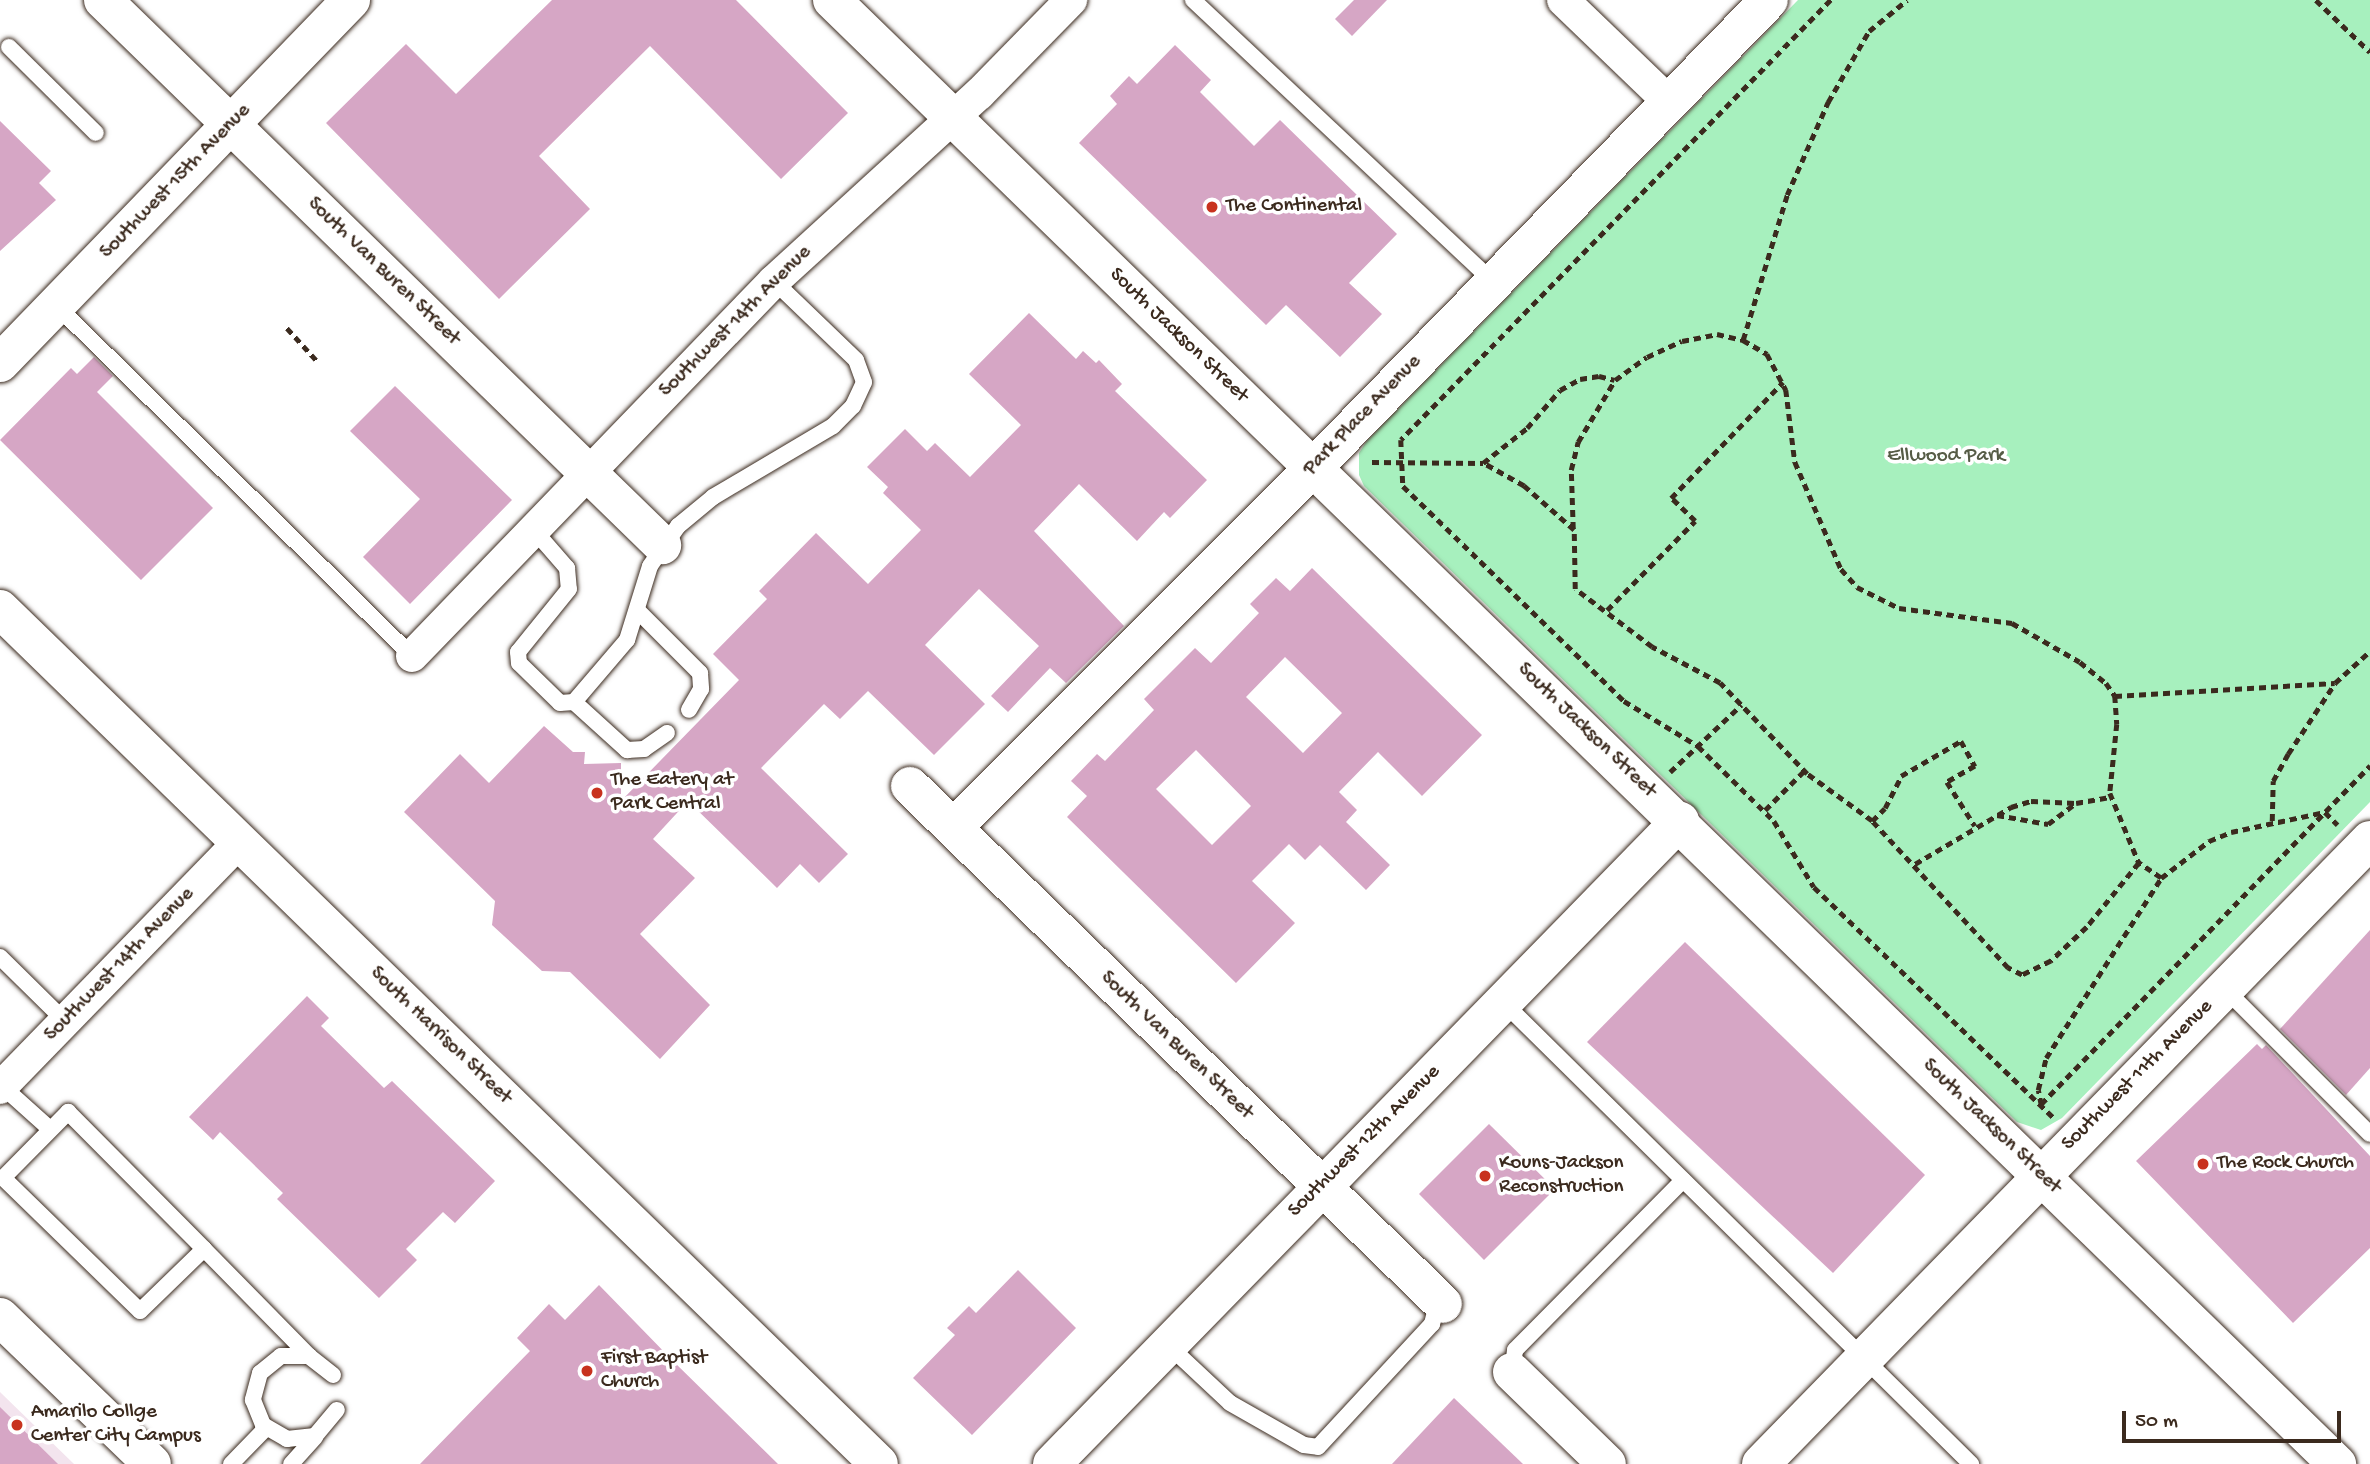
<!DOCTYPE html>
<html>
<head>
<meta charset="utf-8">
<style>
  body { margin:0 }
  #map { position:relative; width:2370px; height:1464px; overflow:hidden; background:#fff; font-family:"Gochi Hand",sans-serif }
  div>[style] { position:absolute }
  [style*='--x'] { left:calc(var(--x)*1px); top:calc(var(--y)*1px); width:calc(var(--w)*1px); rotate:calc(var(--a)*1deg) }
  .built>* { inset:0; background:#f3e4ee }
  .green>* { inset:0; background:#a7f0be }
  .building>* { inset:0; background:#d6a6c5 }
  .path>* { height:4.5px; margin-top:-2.25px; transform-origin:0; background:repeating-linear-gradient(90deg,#3b2a1e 0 7px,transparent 0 12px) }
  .roads { filter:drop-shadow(0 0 2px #3b2a1e) drop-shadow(0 0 2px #3b2a1e) }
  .service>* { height:16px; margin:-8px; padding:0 8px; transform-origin:8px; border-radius:8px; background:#fff }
  .minor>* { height:32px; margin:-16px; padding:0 16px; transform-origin:16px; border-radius:16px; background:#fff }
  .tertiary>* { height:38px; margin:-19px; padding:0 19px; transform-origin:19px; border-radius:19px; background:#fff }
  .secondary>* { height:38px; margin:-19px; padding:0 19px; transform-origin:19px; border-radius:19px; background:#fff }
  .dots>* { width:19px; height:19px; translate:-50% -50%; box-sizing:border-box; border:4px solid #fff; border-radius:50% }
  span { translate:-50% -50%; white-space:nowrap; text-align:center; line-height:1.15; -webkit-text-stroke:7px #fff; paint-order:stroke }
  .street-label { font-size:21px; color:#3b2a1e }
  .poi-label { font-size:21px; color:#3b2a1e }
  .left { translate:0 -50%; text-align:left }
  .park-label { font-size:21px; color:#565c46 }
  .scale { position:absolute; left:2122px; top:1411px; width:219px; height:32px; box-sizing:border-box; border:4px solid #3b2a1e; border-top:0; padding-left:9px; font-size:21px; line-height:24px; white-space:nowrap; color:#3b2a1e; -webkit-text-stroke:5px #fff; paint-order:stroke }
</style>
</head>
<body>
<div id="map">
  <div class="built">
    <div style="clip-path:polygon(0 1392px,74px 1464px,0 1464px)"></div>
  </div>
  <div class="green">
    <div style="clip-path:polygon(1798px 0,2370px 0,2370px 802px,2062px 1118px,2041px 1130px,2017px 1122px,1364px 486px,1359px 475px,1359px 453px,1366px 442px)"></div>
  </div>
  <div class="building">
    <div style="clip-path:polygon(552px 0,736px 0,848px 113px,781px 179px,650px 46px,539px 156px,590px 209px,499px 299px,326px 123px,406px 44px,456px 94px)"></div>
    <div style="clip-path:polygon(1354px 0,1387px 0,1352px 36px,1335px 19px)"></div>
    <div style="clip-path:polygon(1175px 45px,1211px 80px,1200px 92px,1254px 146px,1280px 120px,1397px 234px,1349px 283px,1382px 314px,1340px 357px,1286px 305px,1266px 325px,1079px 143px,1117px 104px,1110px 96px,1129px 76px,1137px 84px)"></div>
    <div style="clip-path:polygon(0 121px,51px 171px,39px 183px,56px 200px,0 251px)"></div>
    <div style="clip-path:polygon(1029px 313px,1076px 359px,1083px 351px,1096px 363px,1099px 360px,1122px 384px,1115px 391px,1207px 480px,1170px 518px,1164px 512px,1137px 541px,1079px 484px,1034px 531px,1124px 626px,1066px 683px,1050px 668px,1008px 712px,991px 696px,1039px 646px,979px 589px,925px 645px,985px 704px,934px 755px,868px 691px,840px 719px,824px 704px,761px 768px,848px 854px,819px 883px,800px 864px,777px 888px,688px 801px,653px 839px,695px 878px,640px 934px,710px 1005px,660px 1059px,570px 972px,542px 971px,492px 925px,495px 901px,404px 812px,460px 754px,489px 783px,544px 726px,573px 752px,585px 752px,584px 764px,621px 763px,621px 801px,739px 680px,713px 654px,767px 599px,759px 591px,816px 533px,868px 584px,921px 530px,883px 493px,888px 487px,867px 467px,905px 429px,927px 451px,935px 443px,970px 477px,1021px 425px,969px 374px)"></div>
    <div style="clip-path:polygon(94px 357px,113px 376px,97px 392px,213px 508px,141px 580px,0 440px,71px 368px,77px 374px)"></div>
    <div style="clip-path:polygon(395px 386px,512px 500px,410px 604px,363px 557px,420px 499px,350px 431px)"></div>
    <div style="clip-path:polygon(evenodd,1312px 568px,1482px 735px,1422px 796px,1378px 752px,1339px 792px,1357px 810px,1346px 822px,1390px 865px,1366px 890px,1320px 845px,1305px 860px,1289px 844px,1252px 881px,1295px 923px,1236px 983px,1067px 817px,1087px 796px,1071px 781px,1097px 754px,1105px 761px,1154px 710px,1144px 699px,1195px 648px,1211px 663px,1259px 613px,1250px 604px,1276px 578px,1290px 591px,1312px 568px,1285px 657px,1342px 713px,1303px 753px,1246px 697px,1285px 657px,1312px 568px,1196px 750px,1251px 806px,1212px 845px,1156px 789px,1196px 750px)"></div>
    <div style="clip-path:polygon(2370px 930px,2370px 1068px,2346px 1095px,2280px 1029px)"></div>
    <div style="clip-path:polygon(1685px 942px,1925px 1175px,1833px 1273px,1587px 1042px)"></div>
    <div style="clip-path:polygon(307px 996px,329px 1018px,321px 1026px,384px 1088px,392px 1081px,495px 1181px,455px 1223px,443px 1212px,406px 1249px,417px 1260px,379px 1298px,277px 1199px,283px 1193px,220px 1132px,213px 1140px,189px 1117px)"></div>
    <div style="clip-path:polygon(2257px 1044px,2262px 1049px,2266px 1045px,2370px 1156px,2370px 1248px,2293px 1323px,2136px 1161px)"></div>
    <div style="clip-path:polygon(1489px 1124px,1555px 1189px,1484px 1260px,1419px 1194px)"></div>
    <div style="clip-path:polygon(1018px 1270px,1076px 1328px,972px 1435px,913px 1378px,955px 1335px,947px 1328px,969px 1306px,976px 1313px)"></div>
    <div style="clip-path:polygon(599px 1285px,673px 1361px,778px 1464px,420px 1464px,530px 1351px,517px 1338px,549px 1304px,565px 1320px)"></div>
    <div style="clip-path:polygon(1454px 1398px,1523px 1464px,1392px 1464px)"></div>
    <div style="clip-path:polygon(0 1407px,58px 1464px,0 1464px)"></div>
  </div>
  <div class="path">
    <div style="--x:1831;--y:0;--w:615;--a:134.34"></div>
    <div style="--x:1401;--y:440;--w:46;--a:87.5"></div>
    <div style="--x:1403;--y:486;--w:308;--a:44.2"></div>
    <div style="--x:1624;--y:701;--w:87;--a:31.3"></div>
    <div style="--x:1698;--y:746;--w:107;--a:44.6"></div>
    <div style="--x:1774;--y:821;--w:77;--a:58.8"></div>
    <div style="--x:1814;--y:887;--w:333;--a:43.9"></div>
    <div style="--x:2316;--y:0;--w:75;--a:43.9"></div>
    <div style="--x:287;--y:328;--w:47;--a:47.6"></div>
    <div style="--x:1743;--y:340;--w:152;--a:-73.1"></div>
    <div style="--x:1787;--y:195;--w:102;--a:-66.2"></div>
    <div style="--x:1828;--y:102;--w:82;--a:-60"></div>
    <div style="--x:1869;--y:31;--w:49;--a:-39.2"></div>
    <div style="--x:1372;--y:462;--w:111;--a:0.5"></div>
    <div style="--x:1573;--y:529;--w:59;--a:-91.9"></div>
    <div style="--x:1571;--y:470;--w:29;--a:-76"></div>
    <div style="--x:1578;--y:442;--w:72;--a:-59.2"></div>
    <div style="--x:1607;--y:610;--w:125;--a:-45.3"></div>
    <div style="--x:1695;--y:521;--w:33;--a:-136"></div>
    <div style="--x:1671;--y:498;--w:161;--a:-46"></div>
    <div style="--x:2115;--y:696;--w:220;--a:-3.4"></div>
    <div style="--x:1670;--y:772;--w:98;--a:-43.3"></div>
    <div style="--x:1765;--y:810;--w:55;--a:-45"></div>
    <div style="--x:1997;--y:815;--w:52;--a:10"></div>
    <div style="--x:2048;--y:824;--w:34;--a:-37"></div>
    <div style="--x:1872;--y:821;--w:18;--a:-45"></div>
    <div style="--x:1885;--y:808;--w:36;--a:-63"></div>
    <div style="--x:1901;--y:776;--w:69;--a:-30.3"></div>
    <div style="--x:1961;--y:741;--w:29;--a:61"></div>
    <div style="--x:1975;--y:766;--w:32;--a:150"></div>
    <div style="--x:1947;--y:782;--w:52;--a:57.5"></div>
    <div style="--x:2272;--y:821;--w:40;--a:-88.6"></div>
    <div style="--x:2273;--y:781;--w:31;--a:-61"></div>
    <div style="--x:2288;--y:754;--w:85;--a:-56.5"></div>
    <div style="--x:2335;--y:683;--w:47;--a:-42.4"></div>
    <div style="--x:1915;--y:864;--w:112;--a:-30.7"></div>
    <div style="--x:2011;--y:807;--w:21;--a:-17"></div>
    <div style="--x:2031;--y:801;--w:45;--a:2.5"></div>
    <div style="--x:2076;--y:803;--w:36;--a:-10"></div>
    <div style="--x:2161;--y:878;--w:61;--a:-37.6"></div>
    <div style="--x:2209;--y:841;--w:24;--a:-22"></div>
    <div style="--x:2231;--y:832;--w:96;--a:-12"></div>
    <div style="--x:2325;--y:812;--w:18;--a:45"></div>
    <div style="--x:2041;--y:1104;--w:472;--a:-45.8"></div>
    <div style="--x:2041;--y:1105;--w:15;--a:-101"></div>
    <div style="--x:2038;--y:1090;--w:33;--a:-76"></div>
    <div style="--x:2046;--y:1058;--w:214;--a:-57.4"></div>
    <div style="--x:2161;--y:878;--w:27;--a:-146"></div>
    <div style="--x:2139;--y:863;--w:82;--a:129.1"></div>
    <div style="--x:2087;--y:927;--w:50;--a:136.6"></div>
    <div style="--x:2051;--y:961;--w:32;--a:154"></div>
    <div style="--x:2022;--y:975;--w:16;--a:-153"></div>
    <div style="--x:2008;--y:968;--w:200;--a:-132.8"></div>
    <div style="--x:1872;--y:821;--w:80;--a:-144.1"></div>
    <div style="--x:1807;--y:774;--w:126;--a:-133.7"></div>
    <div style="--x:1720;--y:683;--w:77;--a:-152.1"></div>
    <div style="--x:1652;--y:647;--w:96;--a:-143"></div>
    <div style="--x:1575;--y:589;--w:59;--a:-91"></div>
    <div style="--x:1574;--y:530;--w:67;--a:-138.7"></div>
    <div style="--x:1524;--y:486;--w:47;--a:-150.7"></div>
    <div style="--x:1483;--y:463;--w:56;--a:-38.5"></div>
    <div style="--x:1527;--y:428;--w:50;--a:-49"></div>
    <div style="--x:1560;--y:390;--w:23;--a:-29"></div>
    <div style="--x:1580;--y:379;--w:19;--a:-9"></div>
    <div style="--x:1599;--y:376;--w:16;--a:14"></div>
    <div style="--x:1615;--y:380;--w:39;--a:-36"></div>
    <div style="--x:1647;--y:357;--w:38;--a:-25"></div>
    <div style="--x:1682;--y:341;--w:36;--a:-11"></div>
    <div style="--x:1717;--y:334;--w:27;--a:13"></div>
    <div style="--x:1743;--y:340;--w:28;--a:30"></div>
    <div style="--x:1767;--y:354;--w:41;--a:62.2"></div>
    <div style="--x:1786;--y:390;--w:73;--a:82.9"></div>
    <div style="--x:1795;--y:462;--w:116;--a:66.7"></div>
    <div style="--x:1841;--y:569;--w:24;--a:48"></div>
    <div style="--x:1857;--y:587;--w:47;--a:26.6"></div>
    <div style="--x:1899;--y:608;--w:114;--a:7.6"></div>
    <div style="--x:2012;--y:623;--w:78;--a:29.8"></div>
    <div style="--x:2080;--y:662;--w:33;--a:39"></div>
    <div style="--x:2106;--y:683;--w:16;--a:55"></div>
    <div style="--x:2115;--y:696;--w:28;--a:86"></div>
    <div style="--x:2117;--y:724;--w:69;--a:95.8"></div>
    <div style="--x:2110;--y:793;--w:76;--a:67.5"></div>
  </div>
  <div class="roads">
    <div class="service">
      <div style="--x:1193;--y:0;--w:412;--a:43.2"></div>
      <div style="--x:9;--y:47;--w:122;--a:44.7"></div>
      <div style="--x:56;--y:305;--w:500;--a:44.6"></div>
      <div style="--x:533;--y:529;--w:52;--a:48.9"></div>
      <div style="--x:567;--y:568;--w:21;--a:85"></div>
      <div style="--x:569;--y:589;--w:81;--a:129"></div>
      <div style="--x:518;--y:652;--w:11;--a:85"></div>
      <div style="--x:519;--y:663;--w:57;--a:44.3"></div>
      <div style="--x:560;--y:703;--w:14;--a:-4"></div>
      <div style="--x:574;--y:702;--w:82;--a:-49.5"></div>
      <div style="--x:627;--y:640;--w:77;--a:-72.7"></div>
      <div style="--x:650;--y:566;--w:49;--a:-55"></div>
      <div style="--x:678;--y:526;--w:45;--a:-39.6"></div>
      <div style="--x:713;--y:497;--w:139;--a:-30.6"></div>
      <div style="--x:833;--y:426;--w:28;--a:-45"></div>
      <div style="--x:853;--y:406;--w:26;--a:-65"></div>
      <div style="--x:864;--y:382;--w:23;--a:-110"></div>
      <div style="--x:856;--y:360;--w:114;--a:-136.1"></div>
      <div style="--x:638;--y:611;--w:88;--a:45"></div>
      <div style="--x:700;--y:673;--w:16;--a:86"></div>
      <div style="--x:701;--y:689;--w:24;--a:120"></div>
      <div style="--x:574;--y:702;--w:72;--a:42.2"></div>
      <div style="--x:627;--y:750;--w:17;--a:-3"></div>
      <div style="--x:644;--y:749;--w:28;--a:-35"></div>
      <div style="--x:0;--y:957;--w:91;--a:44.6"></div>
      <div style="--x:2224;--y:988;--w:206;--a:45"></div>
      <div style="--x:1503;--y:1002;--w:658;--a:44.63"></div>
      <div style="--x:2;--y:1086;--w:64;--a:41.9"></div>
      <div style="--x:204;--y:1249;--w:89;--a:135.9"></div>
      <div style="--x:140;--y:1311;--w:191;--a:-135.8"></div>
      <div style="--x:3;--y:1178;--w:93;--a:-45.4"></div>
      <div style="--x:68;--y:1112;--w:193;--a:45.2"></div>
      <div style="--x:204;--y:1249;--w:150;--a:45.5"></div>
      <div style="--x:1167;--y:1344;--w:86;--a:43.1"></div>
      <div style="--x:1230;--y:1403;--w:85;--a:29.6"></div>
      <div style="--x:1304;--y:1445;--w:14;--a:8"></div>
      <div style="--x:1318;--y:1447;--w:168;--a:-47.2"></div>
      <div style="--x:1432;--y:1324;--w:25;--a:-76"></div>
      <div style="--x:1512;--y:1372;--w:22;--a:-82"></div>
      <div style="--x:1515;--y:1350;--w:239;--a:-45.3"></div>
      <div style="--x:333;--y:1375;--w:31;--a:-142"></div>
      <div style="--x:309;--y:1356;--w:28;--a:180"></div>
      <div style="--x:281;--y:1356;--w:27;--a:141"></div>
      <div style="--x:260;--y:1373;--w:28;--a:105"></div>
      <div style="--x:253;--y:1400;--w:27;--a:68"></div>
      <div style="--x:263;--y:1425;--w:28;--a:30"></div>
      <div style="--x:287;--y:1439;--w:28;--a:-6"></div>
      <div style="--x:315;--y:1436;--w:34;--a:-50"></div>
      <div style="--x:231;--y:1464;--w:50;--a:-45.8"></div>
      <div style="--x:291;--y:1464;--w:36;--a:-48"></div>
    </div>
    <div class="minor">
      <div style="--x:1563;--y:0;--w:147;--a:43.9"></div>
      <div style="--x:412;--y:656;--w:521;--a:-46.01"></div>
      <div style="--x:774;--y:281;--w:277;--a:-42.4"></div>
      <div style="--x:979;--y:94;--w:132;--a:-45.6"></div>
      <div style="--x:0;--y:1088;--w:344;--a:-45.8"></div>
    </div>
    <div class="tertiary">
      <div style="--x:103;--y:0;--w:781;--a:44.27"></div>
      <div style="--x:910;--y:786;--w:743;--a:44.18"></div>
      <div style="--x:953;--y:828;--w:509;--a:-45"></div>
      <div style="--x:1313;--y:468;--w:653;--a:-45.74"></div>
      <div style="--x:1512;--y:1372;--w:132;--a:44.1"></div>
      <div style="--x:1052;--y:1464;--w:899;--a:-45.68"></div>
      <div style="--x:1761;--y:1464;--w:872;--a:-45.7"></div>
    </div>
    <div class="secondary">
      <div style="--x:832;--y:0;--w:2100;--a:44.21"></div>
      <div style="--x:0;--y:363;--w:505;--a:-45.96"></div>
      <div style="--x:0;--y:609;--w:1226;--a:44.21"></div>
      <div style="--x:0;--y:1317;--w:211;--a:44"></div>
    </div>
  </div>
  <div class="dots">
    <div style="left:1212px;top:207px;background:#c8321e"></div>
    <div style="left:597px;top:793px;background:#c8321e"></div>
    <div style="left:2203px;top:1164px;background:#c8321e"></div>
    <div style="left:1485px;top:1176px;background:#c8321e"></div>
    <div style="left:587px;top:1371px;background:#c8321e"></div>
    <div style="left:17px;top:1425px;background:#c8321e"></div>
  </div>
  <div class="street-label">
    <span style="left:176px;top:182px;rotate:-46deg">Southwest 15th Avenue</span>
    <span style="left:383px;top:272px;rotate:44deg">South Van Buren Street</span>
    <span style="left:736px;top:322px;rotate:-45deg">Southwest 14th Avenue</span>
    <span style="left:1178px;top:336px;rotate:44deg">South Jackson Street</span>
    <span style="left:1363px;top:416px;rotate:-46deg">Park Place Avenue</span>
    <span style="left:1586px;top:731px;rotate:44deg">South Jackson Street</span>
    <span style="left:120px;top:965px;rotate:-46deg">Southwest 14th Avenue</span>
    <span style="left:440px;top:1036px;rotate:44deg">South Harrison Street</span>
    <span style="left:1176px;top:1046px;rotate:44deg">South Van Buren Street</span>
    <span style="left:2138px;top:1076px;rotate:-45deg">Southwest 11th Avenue</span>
    <span style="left:1991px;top:1127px;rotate:44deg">South Jackson Street</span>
    <span style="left:1365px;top:1142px;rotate:-45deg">Southwest 12th Avenue</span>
  </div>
  <div class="poi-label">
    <span class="left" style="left:1226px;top:207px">The Continental</span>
    <span class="left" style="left:611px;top:793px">The Eatery at<br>Park Central</span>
    <span class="left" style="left:1499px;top:1176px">Kouns-Jackson<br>Reconstruction</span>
    <span class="left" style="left:2217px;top:1164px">The Rock Church</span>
    <span class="left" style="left:601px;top:1371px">First Baptist<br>Church</span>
    <span class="left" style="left:31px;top:1425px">Amarilo Collge<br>Center City Campus</span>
  </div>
  <div class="park-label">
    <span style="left:1946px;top:457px">Ellwood Park</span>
  </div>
  <div class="scale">50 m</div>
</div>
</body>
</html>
